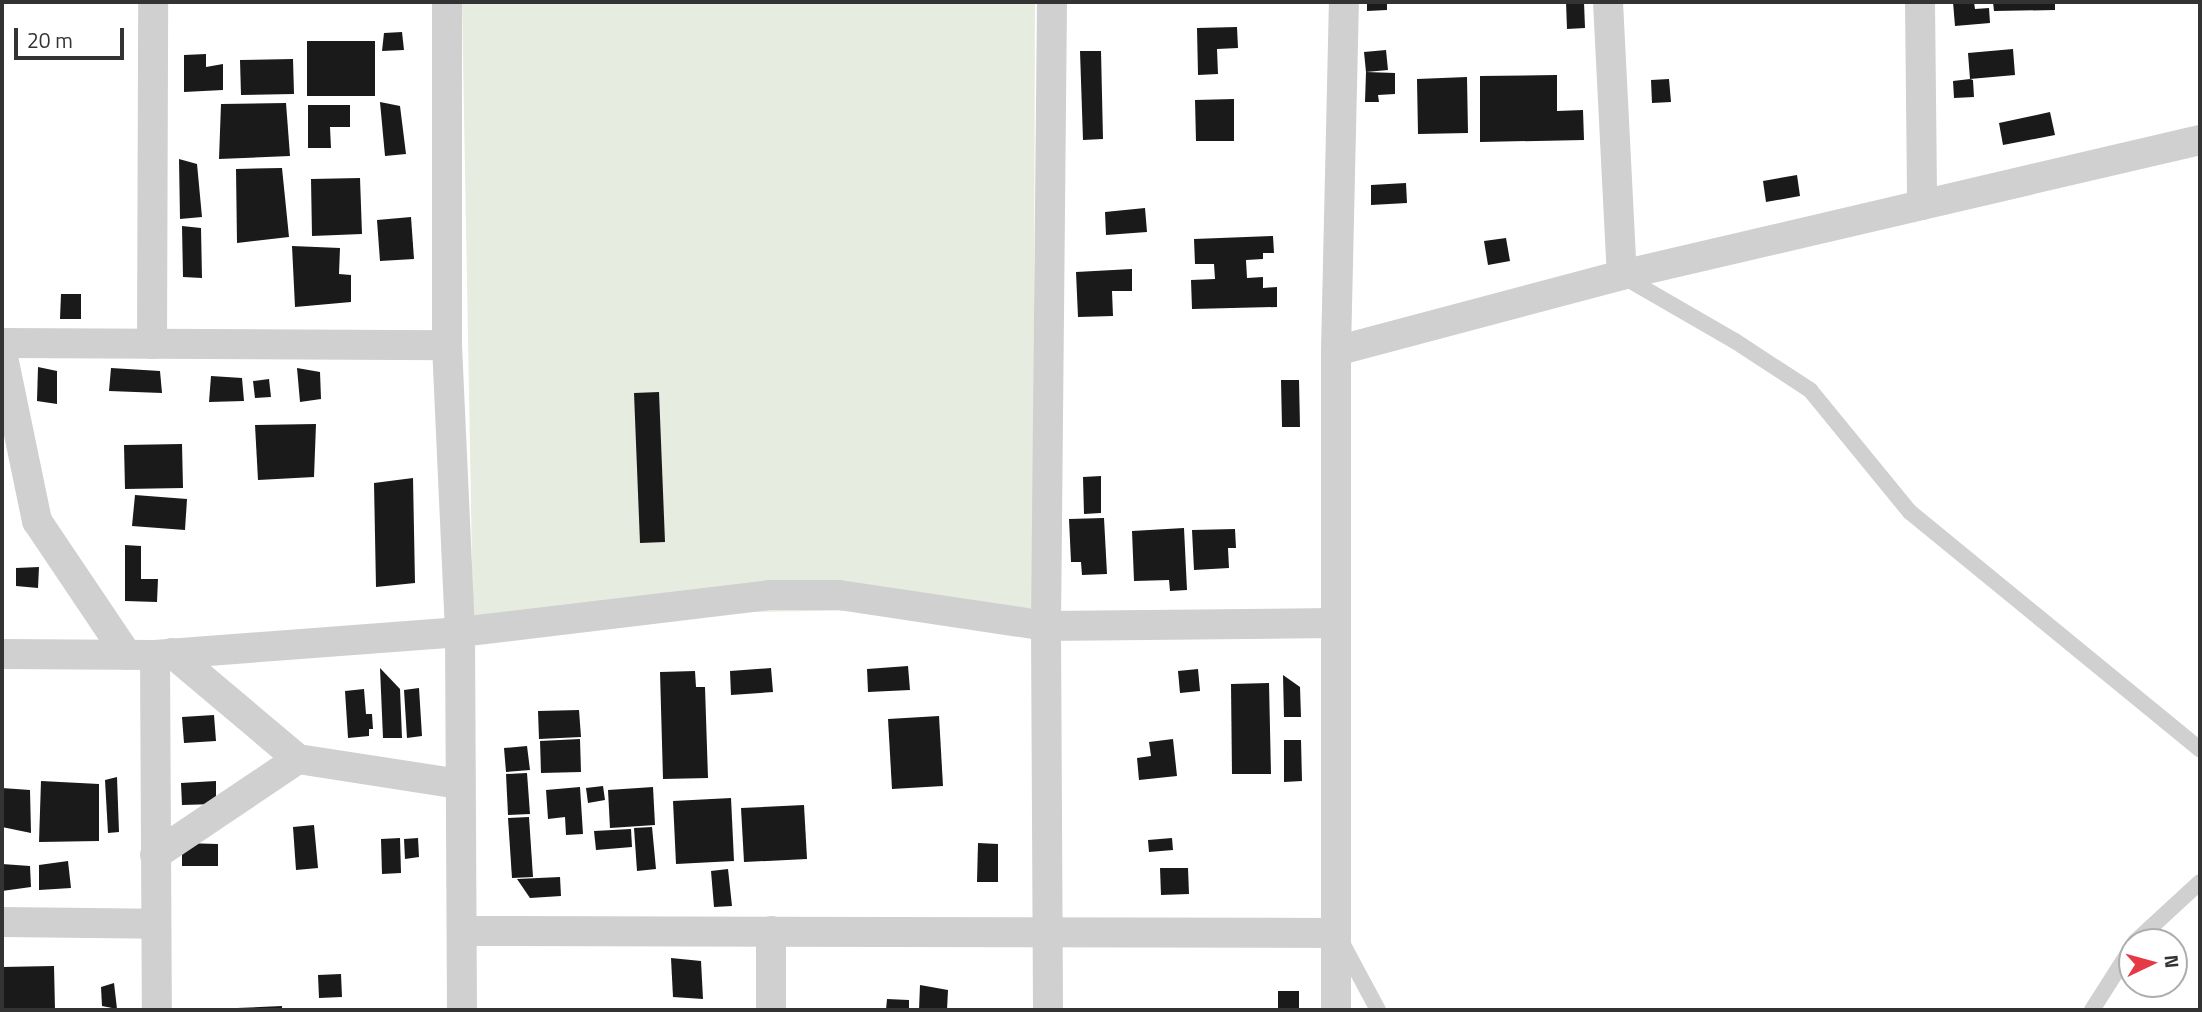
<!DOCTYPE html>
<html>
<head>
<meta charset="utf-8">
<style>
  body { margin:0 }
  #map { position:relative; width:2202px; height:1012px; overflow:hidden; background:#fff; font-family:"Titillium Web",sans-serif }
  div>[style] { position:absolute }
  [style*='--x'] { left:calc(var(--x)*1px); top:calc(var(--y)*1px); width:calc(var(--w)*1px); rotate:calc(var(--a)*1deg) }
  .green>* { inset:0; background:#e6ecdf }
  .building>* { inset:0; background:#1a1a1a }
  .service>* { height:16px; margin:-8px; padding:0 8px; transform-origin:8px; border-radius:8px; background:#d0d0d0 }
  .minor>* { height:30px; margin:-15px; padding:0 15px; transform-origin:15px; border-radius:15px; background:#d0d0d0 }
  span { translate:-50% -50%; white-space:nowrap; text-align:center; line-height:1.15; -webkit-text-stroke:7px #fff; paint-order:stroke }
  .frame { position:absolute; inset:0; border:4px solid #333; pointer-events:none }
  .north { position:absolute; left:2118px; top:928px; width:70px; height:70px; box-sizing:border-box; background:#fff; border:2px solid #adadad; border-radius:50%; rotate:85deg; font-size:19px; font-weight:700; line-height:28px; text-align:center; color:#333 }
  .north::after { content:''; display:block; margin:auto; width:24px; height:32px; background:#e63946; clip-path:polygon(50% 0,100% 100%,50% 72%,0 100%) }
  .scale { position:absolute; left:14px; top:28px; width:110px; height:32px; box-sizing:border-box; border:4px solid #333; border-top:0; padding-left:9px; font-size:21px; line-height:24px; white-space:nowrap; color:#333; -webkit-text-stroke:5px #fff; paint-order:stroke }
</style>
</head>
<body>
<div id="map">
  <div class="green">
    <div style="clip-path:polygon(462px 2px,1035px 2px,1033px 608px,473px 616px)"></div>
  </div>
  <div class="building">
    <div style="clip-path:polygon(1367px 2px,1387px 2px,1387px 10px,1367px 11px)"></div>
    <div style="clip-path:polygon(1566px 2px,1584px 2px,1585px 28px,1567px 29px)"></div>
    <div style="clip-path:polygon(1953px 2px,1974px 2px,1975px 9px,1989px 8px,1990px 23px,1955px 26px)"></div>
    <div style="clip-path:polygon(1993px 2px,2055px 2px,2055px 10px,1994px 11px)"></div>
    <div style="clip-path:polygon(1237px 27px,1238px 48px,1217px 49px,1218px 74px,1198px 75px,1197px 28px)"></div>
    <div style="clip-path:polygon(402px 32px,404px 50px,382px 51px,384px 33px)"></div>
    <div style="clip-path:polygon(307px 41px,375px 41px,375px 96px,307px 96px)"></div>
    <div style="clip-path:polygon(2013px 49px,2015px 75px,1970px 79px,1973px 80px,1974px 97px,1954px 98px,1953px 81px,1970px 79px,1968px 53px)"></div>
    <div style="clip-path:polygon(1386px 50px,1388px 70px,1366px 72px,1364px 52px)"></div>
    <div style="clip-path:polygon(1080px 51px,1101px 51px,1103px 139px,1083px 140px)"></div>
    <div style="clip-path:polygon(206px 54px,206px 67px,223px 64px,223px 90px,184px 92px,184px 55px)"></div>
    <div style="clip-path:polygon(293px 59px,294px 94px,241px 95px,240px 60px)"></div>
    <div style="clip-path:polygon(1366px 72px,1395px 73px,1395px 94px,1378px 95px,1379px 102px,1365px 102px)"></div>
    <div style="clip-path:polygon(1557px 75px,1557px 111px,1583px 110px,1584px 140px,1480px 142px,1480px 76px)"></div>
    <div style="clip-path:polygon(1467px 77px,1468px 133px,1418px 134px,1417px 79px)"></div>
    <div style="clip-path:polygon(1669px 79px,1671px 102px,1652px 103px,1651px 80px)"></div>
    <div style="clip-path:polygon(1234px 99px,1234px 141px,1196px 141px,1195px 100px)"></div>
    <div style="clip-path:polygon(380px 102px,400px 106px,406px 154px,385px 156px)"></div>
    <div style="clip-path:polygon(286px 103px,290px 156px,219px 159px,221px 104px)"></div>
    <div style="clip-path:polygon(308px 105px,350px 105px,350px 127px,330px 127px,331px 148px,308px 148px)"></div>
    <div style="clip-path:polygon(2050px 112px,2055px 135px,2003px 145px,1999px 123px)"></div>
    <div style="clip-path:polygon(179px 159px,197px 164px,202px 217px,180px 219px)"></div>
    <div style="clip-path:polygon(282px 168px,289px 237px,237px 243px,236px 169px)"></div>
    <div style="clip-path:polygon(1797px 175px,1800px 196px,1766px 202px,1763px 181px)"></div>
    <div style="clip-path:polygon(360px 178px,362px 234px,312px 236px,311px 179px)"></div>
    <div style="clip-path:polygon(1406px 183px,1407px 203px,1371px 205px,1371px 185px)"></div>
    <div style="clip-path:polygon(1145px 208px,1147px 232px,1106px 235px,1105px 212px)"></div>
    <div style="clip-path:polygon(411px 217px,414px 259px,380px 261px,377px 220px)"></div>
    <div style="clip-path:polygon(182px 226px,201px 228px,202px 278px,183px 277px)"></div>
    <div style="clip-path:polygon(1273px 236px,1274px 253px,1263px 253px,1263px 259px,1246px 260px,1247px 278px,1263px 277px,1263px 288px,1277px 287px,1277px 307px,1192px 309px,1191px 280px,1215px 279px,1214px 264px,1195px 264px,1194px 239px)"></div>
    <div style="clip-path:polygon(1506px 238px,1510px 261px,1488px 265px,1484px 241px)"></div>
    <div style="clip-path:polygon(292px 246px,340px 248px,339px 274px,351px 275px,351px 302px,295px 307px)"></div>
    <div style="clip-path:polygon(1132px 269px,1132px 291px,1112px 291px,1113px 316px,1078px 317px,1076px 272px)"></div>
    <div style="clip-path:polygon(61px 294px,81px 294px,81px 319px,60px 319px)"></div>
    <div style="clip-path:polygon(38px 367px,57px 371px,57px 404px,37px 401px)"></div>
    <div style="clip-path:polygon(111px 368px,160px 371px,162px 393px,109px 391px)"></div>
    <div style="clip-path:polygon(297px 368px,320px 372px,321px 399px,300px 402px)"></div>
    <div style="clip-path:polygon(211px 376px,242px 378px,244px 401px,209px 402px)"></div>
    <div style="clip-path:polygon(269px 379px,271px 397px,255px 398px,253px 381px)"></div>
    <div style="clip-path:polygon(1281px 380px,1299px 380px,1300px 427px,1282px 427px)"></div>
    <div style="clip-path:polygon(659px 392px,665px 542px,640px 543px,634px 393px)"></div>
    <div style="clip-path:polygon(316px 424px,314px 477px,258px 480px,255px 425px)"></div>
    <div style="clip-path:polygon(182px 444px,183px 488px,125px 489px,124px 445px)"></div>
    <div style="clip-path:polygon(1101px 476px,1101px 513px,1084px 514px,1083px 477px)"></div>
    <div style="clip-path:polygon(413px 478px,415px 583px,376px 587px,374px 483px)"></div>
    <div style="clip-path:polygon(135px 495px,187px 499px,185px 530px,132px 526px)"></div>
    <div style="clip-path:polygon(1104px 518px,1107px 574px,1082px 575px,1081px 562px,1071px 562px,1069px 519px)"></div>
    <div style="clip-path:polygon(1184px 528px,1187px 590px,1170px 591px,1169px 580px,1134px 581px,1132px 531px)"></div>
    <div style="clip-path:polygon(1235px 529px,1236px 548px,1228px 548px,1229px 568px,1194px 570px,1192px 530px)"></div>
    <div style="clip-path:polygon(125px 545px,141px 546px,141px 579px,158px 579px,157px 602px,125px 601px)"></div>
    <div style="clip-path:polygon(39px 567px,38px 588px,16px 586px,16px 568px)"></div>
    <div style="clip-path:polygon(908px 666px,910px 690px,868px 692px,867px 669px)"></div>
    <div style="clip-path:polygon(380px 668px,400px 689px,402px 738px,383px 738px)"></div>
    <div style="clip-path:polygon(771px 668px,773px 692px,731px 695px,730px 671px)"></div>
    <div style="clip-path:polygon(1198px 669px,1200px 691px,1180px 693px,1178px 671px)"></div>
    <div style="clip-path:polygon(695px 671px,696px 687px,705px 687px,708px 778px,663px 779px,660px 672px)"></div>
    <div style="clip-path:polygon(1283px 675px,1300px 687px,1301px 717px,1284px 717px)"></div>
    <div style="clip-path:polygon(1269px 683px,1271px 774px,1232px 774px,1231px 684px)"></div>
    <div style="clip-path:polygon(419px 688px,422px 736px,407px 738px,404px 690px)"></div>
    <div style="clip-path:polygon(364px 689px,366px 714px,372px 714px,373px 729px,369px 729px,369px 736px,348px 738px,345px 691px)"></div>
    <div style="clip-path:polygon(579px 710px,581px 737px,539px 739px,538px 711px)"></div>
    <div style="clip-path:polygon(214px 715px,216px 741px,184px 743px,182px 717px)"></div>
    <div style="clip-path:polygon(939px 716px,943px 786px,892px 789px,888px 719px)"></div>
    <div style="clip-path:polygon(580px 739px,581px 772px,541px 773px,540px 741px)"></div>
    <div style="clip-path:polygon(1173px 739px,1177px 776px,1139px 780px,1137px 758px,1151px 756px,1149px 742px)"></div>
    <div style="clip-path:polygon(1284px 740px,1301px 740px,1302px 781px,1284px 782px)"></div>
    <div style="clip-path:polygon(527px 746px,530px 770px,506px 772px,504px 748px)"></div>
    <div style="clip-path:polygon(527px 773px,530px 814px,508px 815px,506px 774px)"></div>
    <div style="clip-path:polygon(117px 777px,119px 832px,108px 833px,105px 780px)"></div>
    <div style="clip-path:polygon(41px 781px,99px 784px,99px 841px,39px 842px)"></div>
    <div style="clip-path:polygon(216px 781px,216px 804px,182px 805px,181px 783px)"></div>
    <div style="clip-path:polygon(603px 786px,605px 800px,588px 803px,586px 788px)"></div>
    <div style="clip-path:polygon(580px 787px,583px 834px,566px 835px,565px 817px,548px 819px,546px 790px)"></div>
    <div style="clip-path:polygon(653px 787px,655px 825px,610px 828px,608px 790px)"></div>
    <div style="clip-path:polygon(2px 788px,30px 790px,31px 833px,2px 827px)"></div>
    <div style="clip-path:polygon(731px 798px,734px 861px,676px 864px,673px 801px)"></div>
    <div style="clip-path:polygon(804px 805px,807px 859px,744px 862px,741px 808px)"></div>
    <div style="clip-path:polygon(529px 817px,533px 877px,512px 878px,508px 818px)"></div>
    <div style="clip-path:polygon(314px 825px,318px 868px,296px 870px,293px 827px)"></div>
    <div style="clip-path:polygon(652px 827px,656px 869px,637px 871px,634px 828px)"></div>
    <div style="clip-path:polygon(631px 829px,632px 847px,596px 850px,594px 831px)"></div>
    <div style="clip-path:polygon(400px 838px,401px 873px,382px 874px,381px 839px)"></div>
    <div style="clip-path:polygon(418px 838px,419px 857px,405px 859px,404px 839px)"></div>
    <div style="clip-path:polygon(1172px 838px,1173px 850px,1149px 852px,1148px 840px)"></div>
    <div style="clip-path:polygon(182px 843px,218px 844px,218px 866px,182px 866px)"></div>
    <div style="clip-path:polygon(978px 843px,998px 844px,998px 882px,977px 882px)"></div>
    <div style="clip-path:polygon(68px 861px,71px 888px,39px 890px,39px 865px)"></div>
    <div style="clip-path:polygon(2px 864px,30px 866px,31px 887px,2px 891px)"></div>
    <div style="clip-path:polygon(1160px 868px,1188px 868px,1189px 894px,1161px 895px)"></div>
    <div style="clip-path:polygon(728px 869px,732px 906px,714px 907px,711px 871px)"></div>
    <div style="clip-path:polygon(560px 877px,561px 896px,530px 898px,517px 879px)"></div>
    <div style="clip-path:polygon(671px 958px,701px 961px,703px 999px,673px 997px)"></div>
    <div style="clip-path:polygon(54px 966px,55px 1010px,2px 1010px,2px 967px)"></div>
    <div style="clip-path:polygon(341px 974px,342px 997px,319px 998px,318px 975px)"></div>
    <div style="clip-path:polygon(114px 983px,117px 1009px,102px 1006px,101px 987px)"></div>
    <div style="clip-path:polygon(920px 985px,948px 990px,947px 1010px,919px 1010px)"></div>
    <div style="clip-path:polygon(1278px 991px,1299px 991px,1299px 1010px,1278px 1010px)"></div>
    <div style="clip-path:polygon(887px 999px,909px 1000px,909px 1010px,886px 1010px)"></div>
    <div style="clip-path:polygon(282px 1006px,282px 1010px,237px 1010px,237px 1008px)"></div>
  </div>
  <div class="service">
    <div style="--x:1624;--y:277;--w:128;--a:30"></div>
    <div style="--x:1735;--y:341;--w:90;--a:33.2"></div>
    <div style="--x:1810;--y:390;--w:158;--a:50.7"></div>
    <div style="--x:1910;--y:512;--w:375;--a:39.3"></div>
    <div style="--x:1341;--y:941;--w:78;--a:61.8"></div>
    <div style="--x:2135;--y:942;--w:88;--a:-42.7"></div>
    <div style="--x:2092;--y:1010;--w:75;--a:-57.6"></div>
  </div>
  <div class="minor">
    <div style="--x:447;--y:2;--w:343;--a:90"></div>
    <div style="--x:447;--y:345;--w:287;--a:87.4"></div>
    <div style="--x:460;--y:632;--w:378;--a:89.7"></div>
    <div style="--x:1608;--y:2;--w:273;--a:87.1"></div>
    <div style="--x:1920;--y:2;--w:203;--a:89.4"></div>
    <div style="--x:2;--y:343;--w:445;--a:0.3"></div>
    <div style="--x:152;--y:344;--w:342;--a:-89.8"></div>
    <div style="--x:1336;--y:351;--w:296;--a:-14.9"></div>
    <div style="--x:1622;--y:275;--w:594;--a:-13.15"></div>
    <div style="--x:2;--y:352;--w:173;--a:78.3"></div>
    <div style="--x:37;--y:521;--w:161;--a:56.1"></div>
    <div style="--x:172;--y:653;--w:165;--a:40.1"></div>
    <div style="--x:298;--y:759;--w:164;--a:8.8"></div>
    <div style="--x:2;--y:654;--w:153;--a:0.4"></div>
    <div style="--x:155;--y:655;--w:306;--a:-4.3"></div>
    <div style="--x:460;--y:632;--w:311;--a:-6.8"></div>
    <div style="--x:769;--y:595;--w:70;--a:0"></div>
    <div style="--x:839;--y:595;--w:209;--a:8.5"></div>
    <div style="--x:1046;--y:626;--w:290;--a:-0.6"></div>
    <div style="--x:155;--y:655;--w:355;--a:89.7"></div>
    <div style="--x:155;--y:855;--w:172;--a:-33.9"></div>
    <div style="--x:2;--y:922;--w:153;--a:0.7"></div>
    <div style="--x:462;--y:931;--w:874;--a:0.13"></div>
    <div style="--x:771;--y:931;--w:79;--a:90"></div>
    <div style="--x:1048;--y:1010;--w:384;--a:-90.3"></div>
    <div style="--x:1046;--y:626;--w:624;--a:-89.45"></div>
    <div style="--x:1336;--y:1010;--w:659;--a:-90"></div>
    <div style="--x:1336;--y:351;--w:349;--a:-88.7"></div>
  </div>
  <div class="frame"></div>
  <div class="north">N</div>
  <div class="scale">20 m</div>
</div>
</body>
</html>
